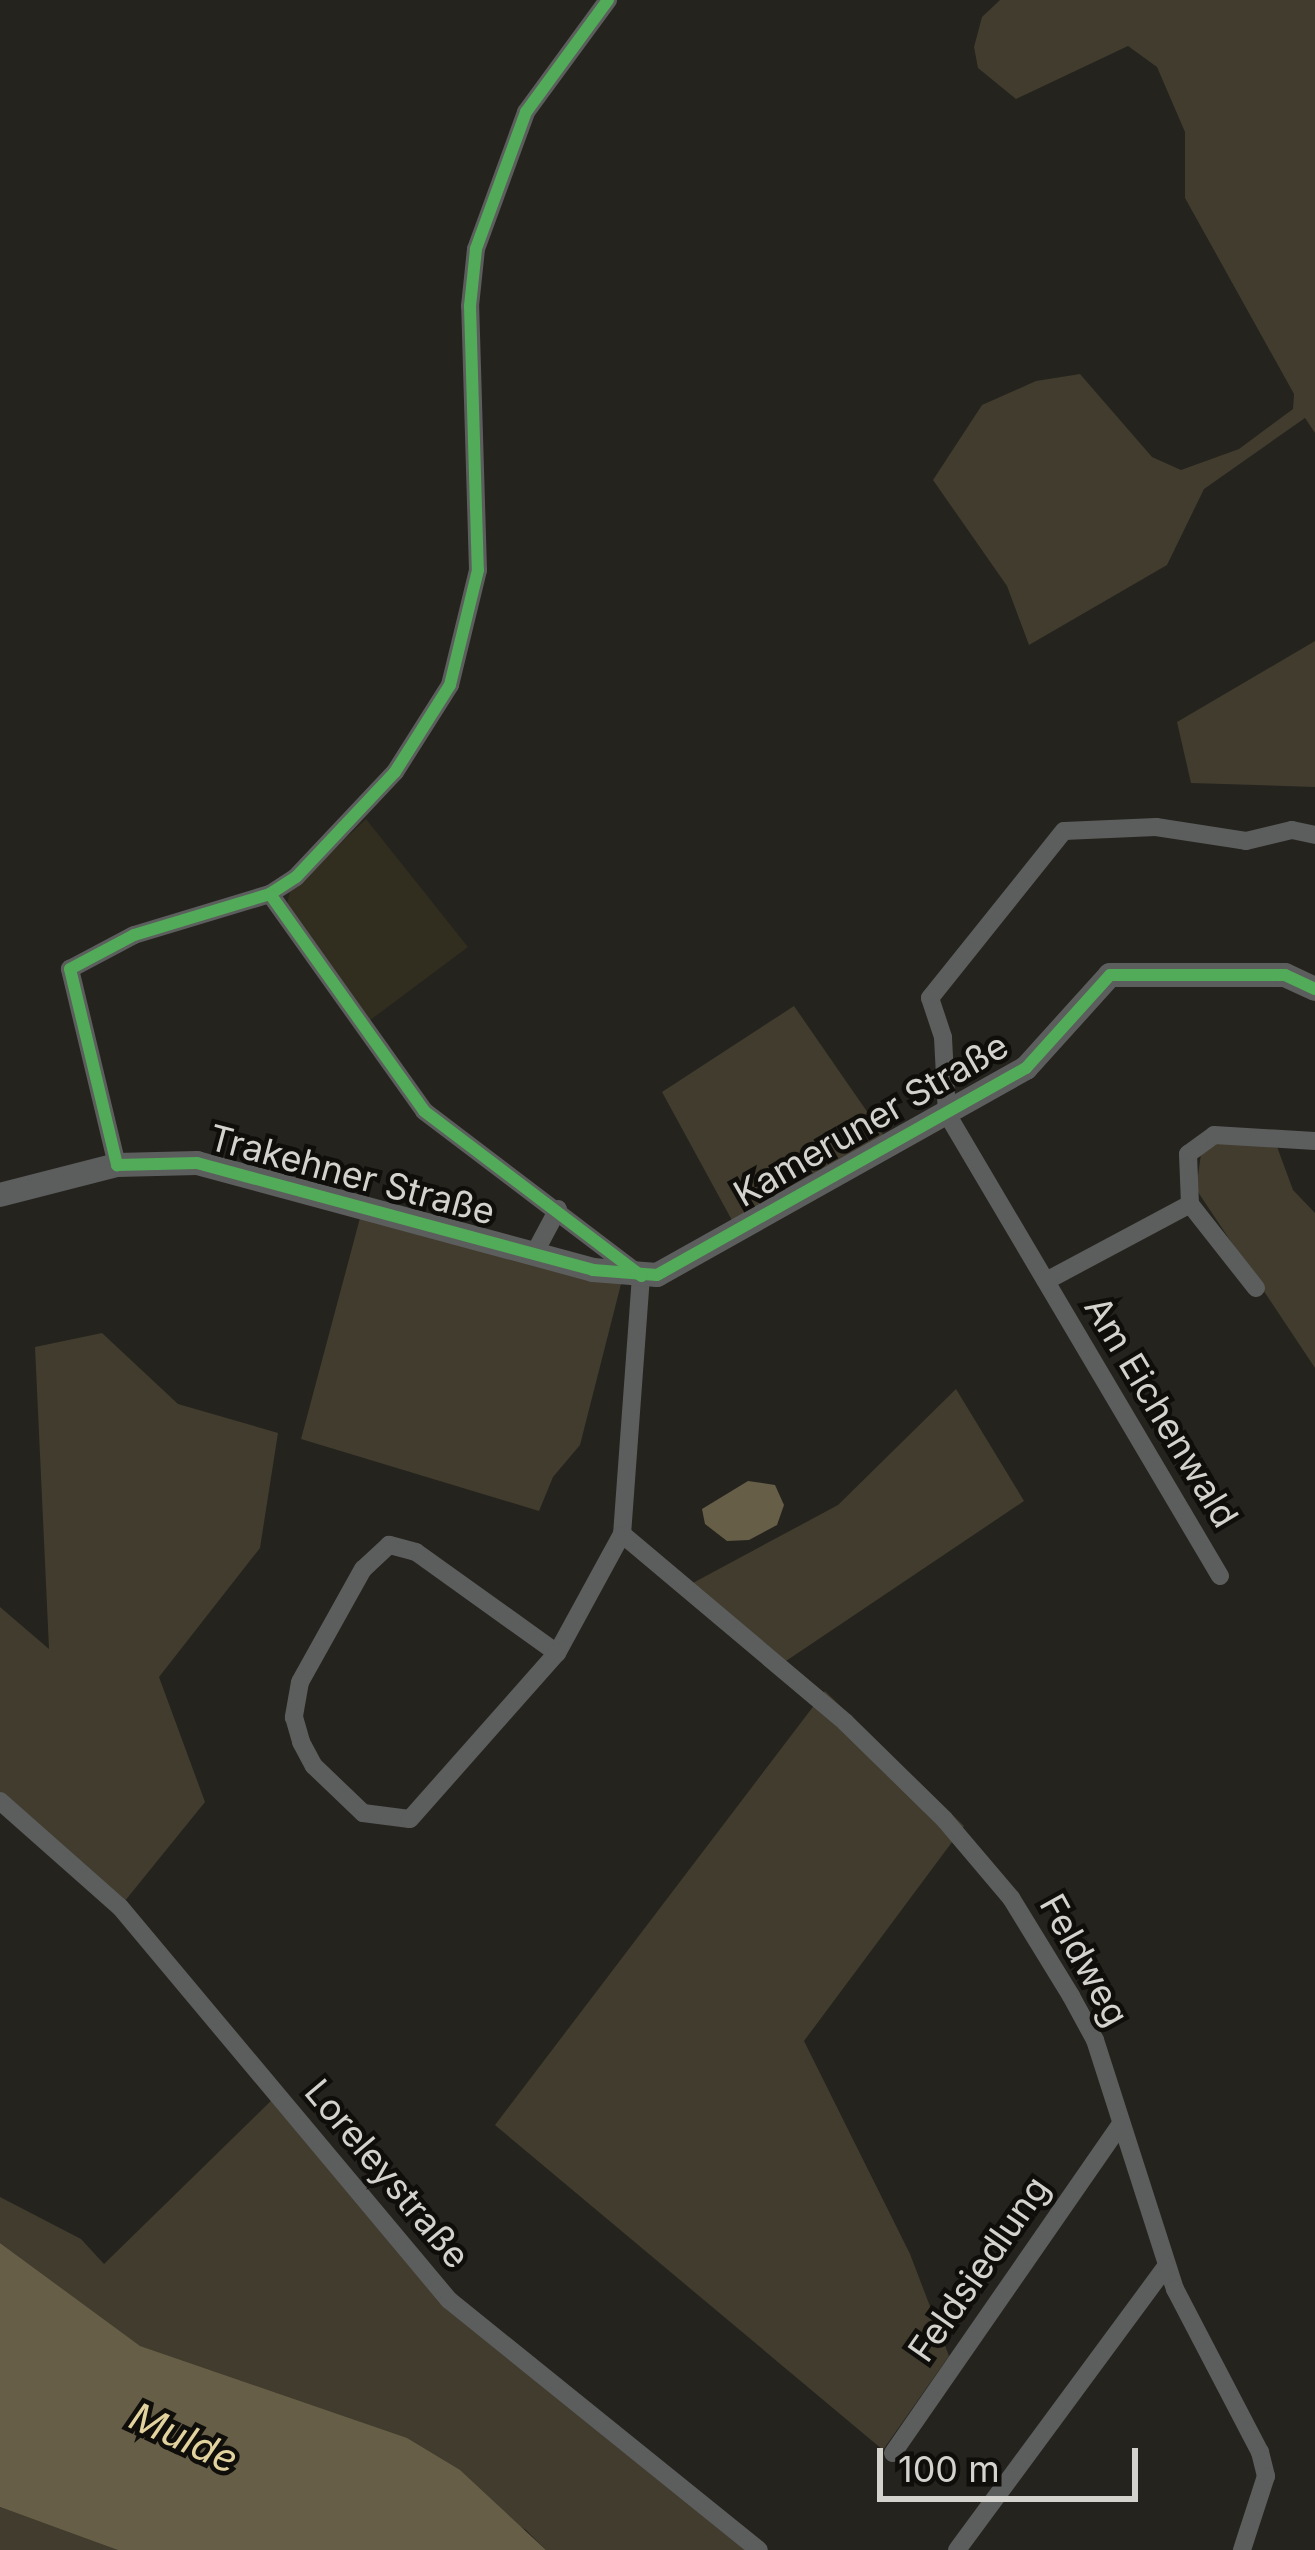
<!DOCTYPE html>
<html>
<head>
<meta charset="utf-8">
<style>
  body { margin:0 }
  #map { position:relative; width:1315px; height:2550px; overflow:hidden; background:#24231e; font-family:Inter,sans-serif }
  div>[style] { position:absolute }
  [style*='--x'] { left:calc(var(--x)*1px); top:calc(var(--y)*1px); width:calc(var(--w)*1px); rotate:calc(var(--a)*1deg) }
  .built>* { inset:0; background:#312d1f }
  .green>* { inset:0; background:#413c2d }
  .water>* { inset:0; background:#665e46 }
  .minor>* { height:18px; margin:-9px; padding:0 9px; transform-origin:9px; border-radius:9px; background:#5c5d5d }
  .tertiary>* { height:24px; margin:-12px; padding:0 12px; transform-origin:12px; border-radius:12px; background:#5c5d5d }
  .cycleway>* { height:12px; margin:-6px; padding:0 6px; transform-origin:6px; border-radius:6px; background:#51ab58 }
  span { translate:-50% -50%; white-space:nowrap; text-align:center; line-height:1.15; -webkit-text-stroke:9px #0f0e0a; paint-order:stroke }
  .street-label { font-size:36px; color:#d4d2cc }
  .water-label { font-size:39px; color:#e2d29d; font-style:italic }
  .scale { position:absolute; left:877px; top:2448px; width:261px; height:54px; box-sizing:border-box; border:6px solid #d4d2cc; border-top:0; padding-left:15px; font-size:36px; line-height:42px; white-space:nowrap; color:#d4d2cc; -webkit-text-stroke:9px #0f0e0a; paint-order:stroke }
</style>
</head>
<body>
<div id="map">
  <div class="built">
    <div style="clip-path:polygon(366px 819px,468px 947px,369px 1021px,287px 905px,290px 891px)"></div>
  </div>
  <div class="green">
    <div style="clip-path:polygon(1000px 0,1315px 0,1315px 433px,1305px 418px,1204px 489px,1167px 565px,1029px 645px,1007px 586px,933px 480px,982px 405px,1036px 381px,1080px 374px,1152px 457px,1181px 470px,1239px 449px,1293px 409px,1294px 394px,1185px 198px,1185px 132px,1157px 67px,1128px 46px,1016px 99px,978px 68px,974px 47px,982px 17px)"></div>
    <div style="clip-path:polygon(1315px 641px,1315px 787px,1191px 783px,1177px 722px)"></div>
    <div style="clip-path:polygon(794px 1006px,886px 1139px,734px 1224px,662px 1092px)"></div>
    <div style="clip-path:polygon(1221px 1141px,1276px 1144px,1293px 1190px,1315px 1213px,1315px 1368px,1196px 1189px,1202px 1147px)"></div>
    <div style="clip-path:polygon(360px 1218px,621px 1284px,580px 1445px,553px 1477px,539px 1511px,301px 1439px)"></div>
    <div style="clip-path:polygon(102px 1333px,178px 1404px,278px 1433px,260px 1548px,159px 1677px,205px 1802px,120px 1907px,0 1801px,0 1607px,49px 1649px,35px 1347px)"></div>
    <div style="clip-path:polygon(956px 1389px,1024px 1501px,786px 1661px,691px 1584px,838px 1505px)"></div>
    <div style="clip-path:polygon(825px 1691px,964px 1826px,804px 2041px,910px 2254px,949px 2356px,883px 2450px,495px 2125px)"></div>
    <div style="clip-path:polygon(277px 2095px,408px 2256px,759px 2550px,546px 2550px,526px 2530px,319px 2410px,139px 2346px,0 2243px,0 2197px,81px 2239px,104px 2264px)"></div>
    <div style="clip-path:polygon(0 2507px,115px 2548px,118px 2550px,0 2550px)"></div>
  </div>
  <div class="water">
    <div style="clip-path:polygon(748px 1481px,775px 1485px,784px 1505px,777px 1525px,749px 1540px,727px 1541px,705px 1524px,702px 1509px)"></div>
    <div style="clip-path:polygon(0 2243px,140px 2346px,407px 2438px,460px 2470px,546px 2550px,118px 2550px,0 2507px)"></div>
  </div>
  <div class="minor">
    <div style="--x:270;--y:894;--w:266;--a:54.6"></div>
    <div style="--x:424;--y:1111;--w:273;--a:37.2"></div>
    <div style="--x:641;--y:1276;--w:259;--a:94.2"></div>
    <div style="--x:622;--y:1534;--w:136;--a:118.6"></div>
    <div style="--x:557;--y:1653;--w:173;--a:-144.4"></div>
    <div style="--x:416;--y:1552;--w:28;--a:-165"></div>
    <div style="--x:389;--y:1545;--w:35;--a:137"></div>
    <div style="--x:363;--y:1569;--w:129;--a:119.1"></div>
    <div style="--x:300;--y:1682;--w:36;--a:100"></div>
    <div style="--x:294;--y:1717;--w:26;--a:74"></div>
    <div style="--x:301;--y:1742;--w:27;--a:62"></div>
    <div style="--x:314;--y:1766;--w:68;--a:43.8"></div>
    <div style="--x:363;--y:1813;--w:47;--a:7.3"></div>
    <div style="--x:410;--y:1819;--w:222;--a:-48.5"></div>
    <div style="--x:117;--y:1165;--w:202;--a:-103.5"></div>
    <div style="--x:70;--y:969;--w:72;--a:-28"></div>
    <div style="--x:134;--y:935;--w:142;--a:-16.8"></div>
    <div style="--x:270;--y:894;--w:31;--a:-33"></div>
    <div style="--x:296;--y:877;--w:144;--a:-46.7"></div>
    <div style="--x:395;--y:772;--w:103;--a:-57.7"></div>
    <div style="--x:450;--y:685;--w:118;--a:-76.3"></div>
    <div style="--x:478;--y:570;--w:264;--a:-91.7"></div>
    <div style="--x:470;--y:306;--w:57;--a:-84"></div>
    <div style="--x:476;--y:249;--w:146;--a:-69.9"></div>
    <div style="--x:526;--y:112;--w:139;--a:-53.8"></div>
    <div style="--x:534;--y:1254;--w:51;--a:-61.9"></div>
    <div style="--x:1046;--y:1281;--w:163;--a:-28.1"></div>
    <div style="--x:1256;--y:1288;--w:107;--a:-128.2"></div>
    <div style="--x:1190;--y:1204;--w:50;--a:-92.3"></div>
    <div style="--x:1188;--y:1154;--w:32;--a:-36"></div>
    <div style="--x:1214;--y:1135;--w:101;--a:3.4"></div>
    <div style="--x:622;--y:1534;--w:292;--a:40.1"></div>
    <div style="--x:845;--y:1722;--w:139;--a:44.4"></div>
    <div style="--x:944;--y:1819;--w:104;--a:49.7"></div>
    <div style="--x:1011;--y:1898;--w:115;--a:58.5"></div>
    <div style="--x:1071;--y:1996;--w:50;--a:61.4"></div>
    <div style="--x:1095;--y:2040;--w:262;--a:72.2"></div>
    <div style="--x:1175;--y:2289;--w:184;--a:62.5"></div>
    <div style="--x:1260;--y:2452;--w:25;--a:76"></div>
    <div style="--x:1266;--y:2476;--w:78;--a:108"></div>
    <div style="--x:1220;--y:1576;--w:537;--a:-120.58"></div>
    <div style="--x:947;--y:1114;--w:77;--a:-93"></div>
    <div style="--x:943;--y:1037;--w:41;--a:-108.4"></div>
    <div style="--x:930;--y:998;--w:214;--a:-51.3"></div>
    <div style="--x:1064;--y:831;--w:92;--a:-2.5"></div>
    <div style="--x:1156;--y:827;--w:91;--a:8.8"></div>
    <div style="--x:1246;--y:841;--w:47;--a:-13.4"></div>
    <div style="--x:1292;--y:830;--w:24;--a:12"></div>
    <div style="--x:0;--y:1801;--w:160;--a:41.5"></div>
    <div style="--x:120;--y:1907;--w:513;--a:50.07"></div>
    <div style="--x:449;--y:2300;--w:398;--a:38.9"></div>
    <div style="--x:893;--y:2453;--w:400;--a:-55.3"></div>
    <div style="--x:957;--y:2550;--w:352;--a:-53.6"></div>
  </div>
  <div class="tertiary">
    <div style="--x:0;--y:1195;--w:121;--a:-14.4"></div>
    <div style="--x:117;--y:1165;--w:80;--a:-1.4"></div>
    <div style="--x:197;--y:1163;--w:410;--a:15.1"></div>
    <div style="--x:593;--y:1270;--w:64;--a:4.5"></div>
    <div style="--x:657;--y:1275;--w:423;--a:-29.3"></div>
    <div style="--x:1026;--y:1068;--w:125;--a:-47.9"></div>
    <div style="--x:1110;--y:975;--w:175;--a:0"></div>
    <div style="--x:1285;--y:975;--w:33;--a:25"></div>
  </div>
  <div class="cycleway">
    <div style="--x:608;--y:0;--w:139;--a:126.2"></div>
    <div style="--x:526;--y:112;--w:146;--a:110.1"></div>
    <div style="--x:476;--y:249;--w:57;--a:96"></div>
    <div style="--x:470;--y:306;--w:264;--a:88.3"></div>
    <div style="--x:478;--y:570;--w:118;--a:103.7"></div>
    <div style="--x:450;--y:685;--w:103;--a:122.3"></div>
    <div style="--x:395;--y:772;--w:144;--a:133.3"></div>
    <div style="--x:296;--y:877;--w:31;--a:147"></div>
    <div style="--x:270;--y:894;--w:142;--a:163.2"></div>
    <div style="--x:134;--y:935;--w:72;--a:152"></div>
    <div style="--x:70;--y:969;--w:202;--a:76.5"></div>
    <div style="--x:117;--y:1165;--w:80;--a:-1.4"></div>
    <div style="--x:197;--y:1163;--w:410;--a:15.1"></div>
    <div style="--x:593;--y:1270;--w:64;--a:4.5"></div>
    <div style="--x:657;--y:1275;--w:423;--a:-29.3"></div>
    <div style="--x:1026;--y:1068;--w:125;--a:-47.9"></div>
    <div style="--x:1110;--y:975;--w:175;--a:0"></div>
    <div style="--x:1285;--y:975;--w:33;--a:25"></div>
    <div style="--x:270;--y:894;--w:266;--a:54.6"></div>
    <div style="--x:424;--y:1111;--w:273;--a:37.2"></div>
  </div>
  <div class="street-label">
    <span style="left:871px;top:1120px;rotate:-30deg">Kameruner Straße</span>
    <span style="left:352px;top:1175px;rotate:15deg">Trakehner Straße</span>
    <span style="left:1161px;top:1412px;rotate:59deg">Am Eichenwald</span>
    <span style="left:1084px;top:1960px;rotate:61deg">Feldweg</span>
    <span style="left:387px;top:2174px;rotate:50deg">Loreleystraße</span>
    <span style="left:979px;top:2269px;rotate:-55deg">Feldsiedlung</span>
  </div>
  <div class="water-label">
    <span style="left:184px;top:2438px;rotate:25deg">Mulde</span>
  </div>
  <div class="scale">100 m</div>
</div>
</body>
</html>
